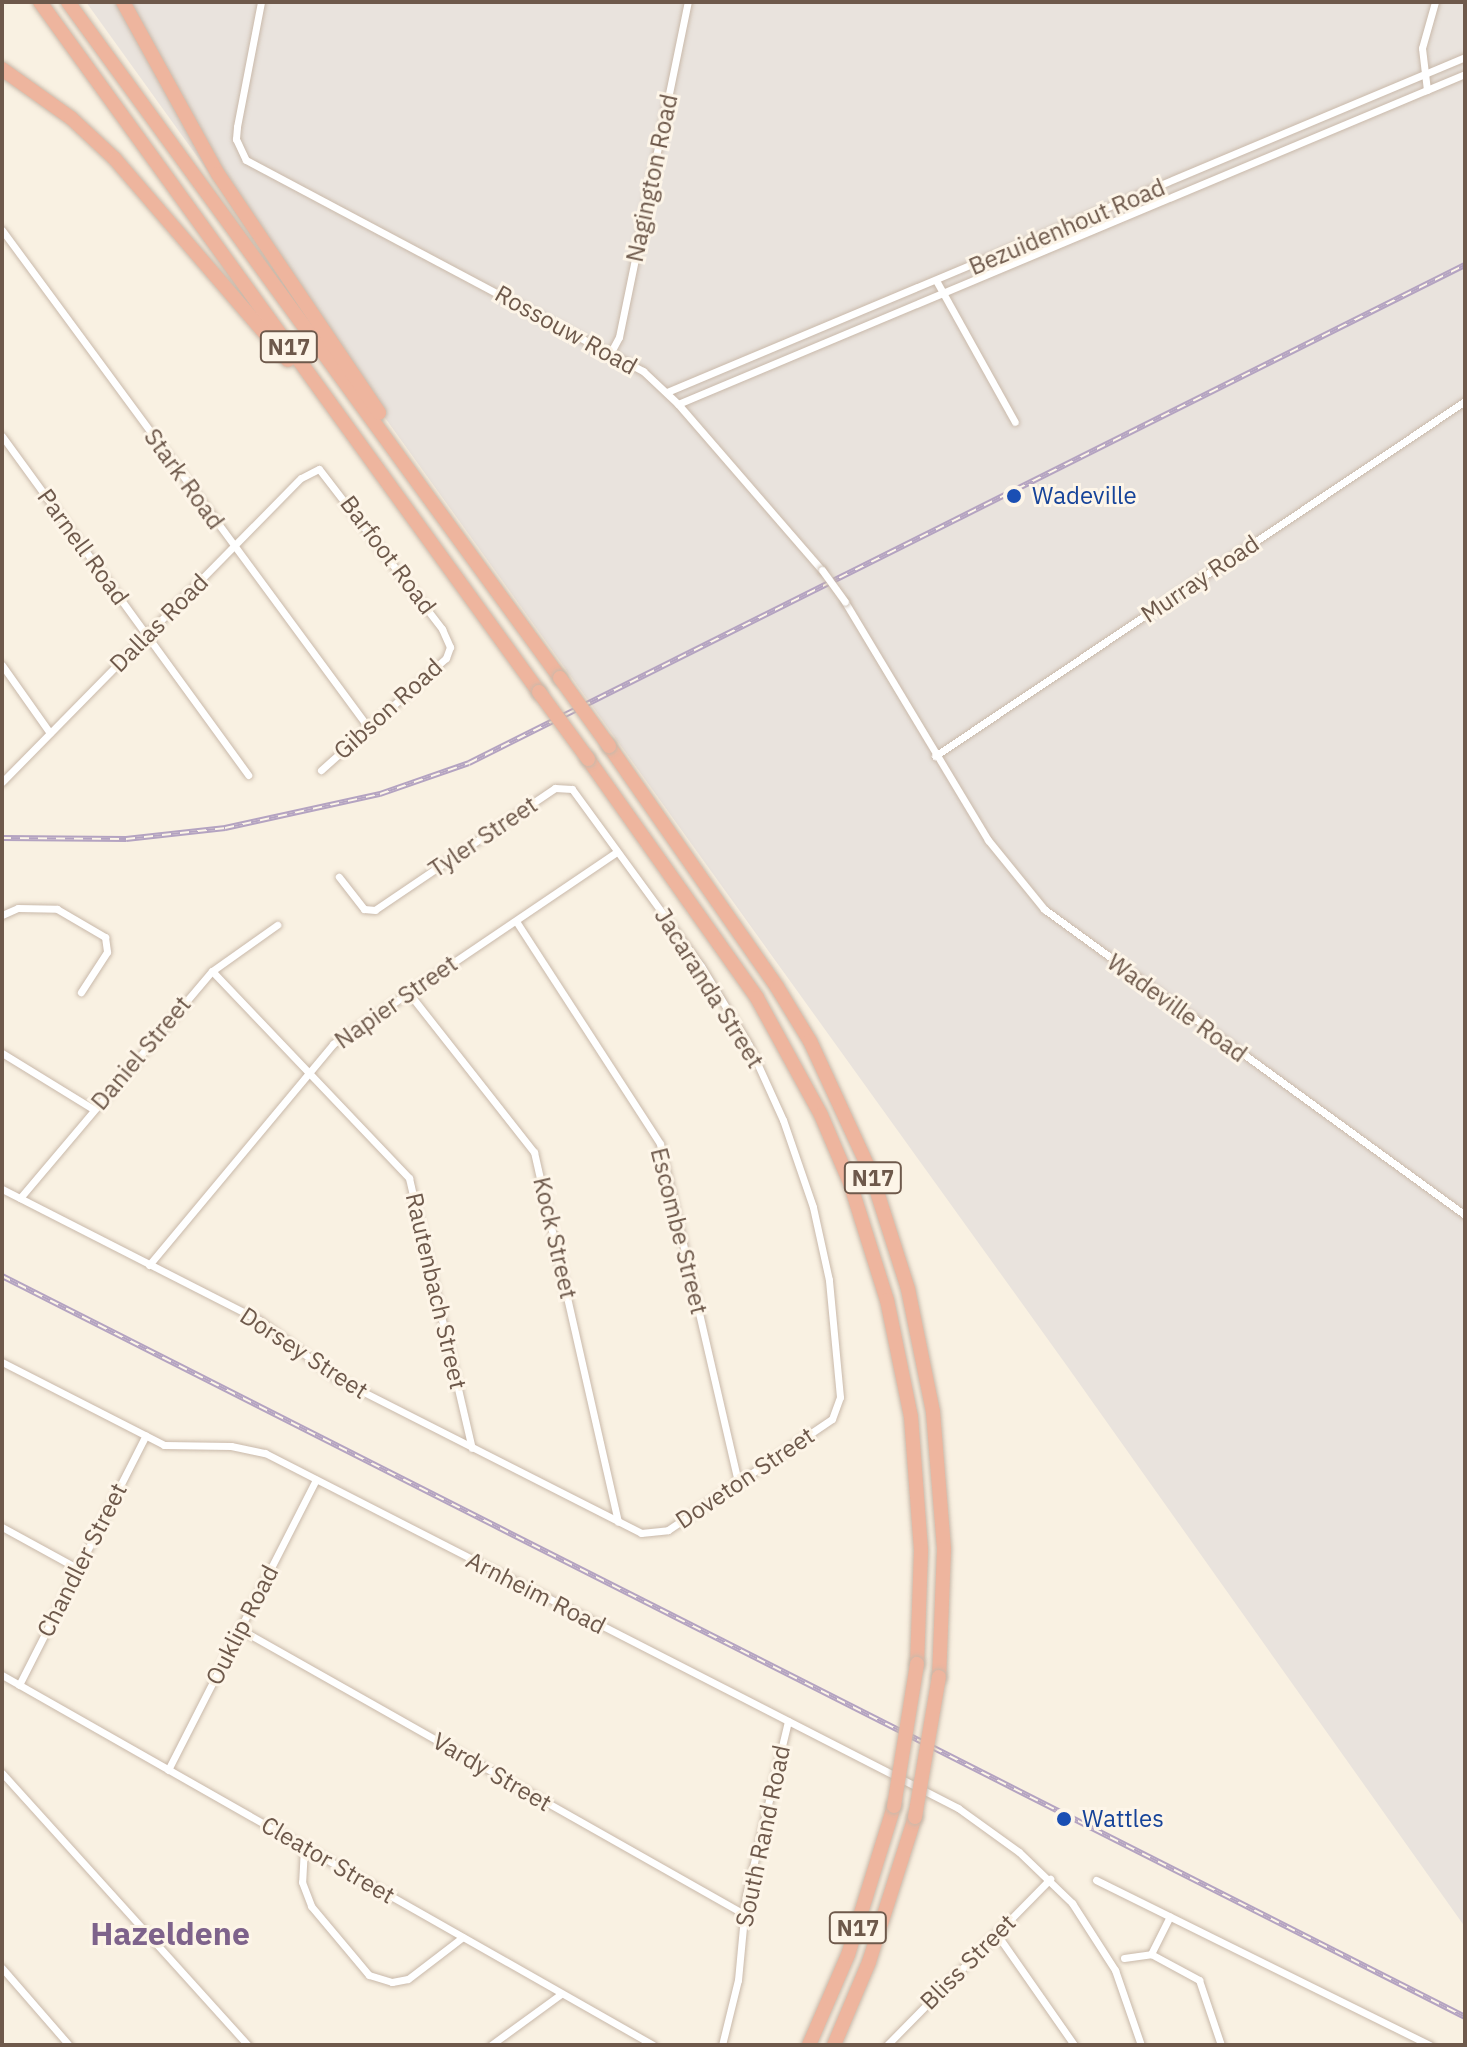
<!DOCTYPE html>
<html>
<head>
<meta charset="utf-8">
<style>
  body { margin:0 }
  #map { position:relative; width:1467px; height:2047px; overflow:hidden; background:#f9f1e2; font-family:"IBM Plex Sans",sans-serif }
  div>[style] { position:absolute }
  [style*='--x'] { left:calc(var(--x)*1px); top:calc(var(--y)*1px); width:calc(var(--w)*1px); rotate:calc(var(--a)*1deg) }
  .industrial>* { inset:0; background:#e9e3dd }
  .roads { filter:drop-shadow(0 0 2px #c9b9aa) drop-shadow(0 0 2px #c9b9aa) }
  .street>* { height:7px; margin:-3.5px; padding:0 3.5px; transform-origin:3.5px; border-radius:3.5px; background:#fff }
  .highway>* { height:14px; margin:-7px; padding:0 7px; transform-origin:7px; border-radius:7px; background:#eeb59e }
  .rail>* { height:6px; margin-top:-3px; transform-origin:0; background:repeating-linear-gradient(90deg,#fdf5e8 0 9px,#b4a3c1 0 18px); box-sizing:border-box; border-block:2px solid #b4a3c1 }
  .bridges { filter:drop-shadow(0 0 2px #c9b9aa) drop-shadow(0 0 2px #c9b9aa) }
  .street-bridge>* { height:7px; margin:-3.5px; padding:0 3.5px; transform-origin:3.5px; border-radius:3.5px; background:#fff }
  .highway-bridge>* { height:14px; margin:-7px; padding:0 7px; transform-origin:7px; border-radius:7px; background:#eeb59e }
  .dots>* { width:22px; height:22px; translate:-50% -50%; box-sizing:border-box; border:4px solid #fdf5e8; border-radius:50% }
  span { translate:-50% -50%; white-space:nowrap; text-align:center; line-height:1.15; -webkit-text-stroke:6px #fdf5e8; paint-order:stroke }
  .shield-label span { padding:2px 6px; background:#fdf5e8; border:2px solid; border-radius:6px; -webkit-text-stroke-width:0 }
  .shield-label { font-size:22px; color:#6e594b; font-weight:700 }
  .street-label { font-size:24px; color:#6e594b }
  .transit-label { font-size:24px; color:#164399 }
  .left { translate:0 -50%; text-align:left }
  .district-label { font-size:32px; color:#7e638b; font-weight:700 }
  .frame { position:absolute; inset:0; border:4px solid #6e594b; pointer-events:none }
</style>
</head>
<body>
<div id="map">
  <div class="industrial">
    <div style="clip-path:polygon(86px 2px,1465px 2px,1465px 1927px,1067px 1366px)"></div>
  </div>
  <div class="roads">
    <div class="street">
      <div style="--x:261;--y:2;--w:127;--a:100.9"></div>
      <div style="--x:237;--y:127;--w:12;--a:95"></div>
      <div style="--x:236;--y:139;--w:23;--a:65"></div>
      <div style="--x:246;--y:160;--w:450;--a:28"></div>
      <div style="--x:643;--y:371;--w:48;--a:43.3"></div>
      <div style="--x:678;--y:404;--w:220;--a:49.1"></div>
      <div style="--x:1427;--y:90;--w:42;--a:-96.8"></div>
      <div style="--x:1422;--y:48;--w:48;--a:-74.2"></div>
      <div style="--x:2;--y:230;--w:617;--a:53.63"></div>
      <div style="--x:937;--y:282;--w:160;--a:60.9"></div>
      <div style="--x:611;--y:352;--w:17;--a:-62"></div>
      <div style="--x:619;--y:337;--w:342;--a:-78.4"></div>
      <div style="--x:667;--y:392;--w:865;--a:-22.77"></div>
      <div style="--x:678;--y:404;--w:853;--a:-22.75"></div>
      <div style="--x:2;--y:436;--w:419;--a:54"></div>
      <div style="--x:845;--y:602;--w:278;--a:59"></div>
      <div style="--x:988;--y:840;--w:89;--a:50.9"></div>
      <div style="--x:1044;--y:909;--w:520;--a:36.01"></div>
      <div style="--x:2;--y:665;--w:83;--a:54.8"></div>
      <div style="--x:935;--y:756;--w:638;--a:-33.81"></div>
      <div style="--x:2;--y:782;--w:426;--a:-45.5"></div>
      <div style="--x:301;--y:478;--w:20;--a:-27"></div>
      <div style="--x:319;--y:469;--w:202;--a:52.4"></div>
      <div style="--x:442;--y:629;--w:20;--a:66"></div>
      <div style="--x:450;--y:647;--w:12;--a:110"></div>
      <div style="--x:446;--y:658;--w:168;--a:138.1"></div>
      <div style="--x:2;--y:915;--w:17;--a:-24"></div>
      <div style="--x:18;--y:908;--w:39;--a:1"></div>
      <div style="--x:57;--y:909;--w:56;--a:30.3"></div>
      <div style="--x:105;--y:937;--w:15;--a:82"></div>
      <div style="--x:107;--y:952;--w:48;--a:123"></div>
      <div style="--x:516;--y:921;--w:265;--a:57.1"></div>
      <div style="--x:660;--y:1144;--w:348;--a:77"></div>
      <div style="--x:212;--y:971;--w:286;--a:46.4"></div>
      <div style="--x:409;--y:1178;--w:277;--a:76.9"></div>
      <div style="--x:408;--y:992;--w:204;--a:51.8"></div>
      <div style="--x:534;--y:1152;--w:379;--a:77.2"></div>
      <div style="--x:2;--y:1053;--w:107;--a:31.6"></div>
      <div style="--x:2;--y:1189;--w:288;--a:27"></div>
      <div style="--x:259;--y:1320;--w:99;--a:36.8"></div>
      <div style="--x:338;--y:1379;--w:340;--a:26.9"></div>
      <div style="--x:641;--y:1533;--w:27;--a:-6"></div>
      <div style="--x:668;--y:1530;--w:198;--a:-34.1"></div>
      <div style="--x:832;--y:1419;--w:23;--a:-70"></div>
      <div style="--x:840;--y:1397;--w:118;--a:-95.4"></div>
      <div style="--x:829;--y:1280;--w:75;--a:-102.4"></div>
      <div style="--x:813;--y:1207;--w:92;--a:-109"></div>
      <div style="--x:783;--y:1120;--w:82;--a:-114.4"></div>
      <div style="--x:749;--y:1045;--w:92;--a:-121.3"></div>
      <div style="--x:701;--y:966;--w:219;--a:-126.1"></div>
      <div style="--x:572;--y:789;--w:17;--a:-177"></div>
      <div style="--x:555;--y:788;--w:217;--a:145.9"></div>
      <div style="--x:375;--y:910;--w:11;--a:-175"></div>
      <div style="--x:364;--y:909;--w:41;--a:-128"></div>
      <div style="--x:20;--y:1198;--w:297;--a:-49.8"></div>
      <div style="--x:212;--y:971;--w:80;--a:-35.3"></div>
      <div style="--x:149;--y:1265;--w:288;--a:-50.2"></div>
      <div style="--x:333;--y:1044;--w:343;--a:-34.1"></div>
      <div style="--x:2;--y:1362;--w:182;--a:27.1"></div>
      <div style="--x:164;--y:1445;--w:67;--a:0.9"></div>
      <div style="--x:231;--y:1446;--w:35;--a:12"></div>
      <div style="--x:265;--y:1453;--w:779;--a:27.12"></div>
      <div style="--x:958;--y:1808;--w:75;--a:35.8"></div>
      <div style="--x:1019;--y:1852;--w:74;--a:43.9"></div>
      <div style="--x:1072;--y:1903;--w:80;--a:57.3"></div>
      <div style="--x:1115;--y:1970;--w:79;--a:70.9"></div>
      <div style="--x:2;--y:1527;--w:85;--a:28.7"></div>
      <div style="--x:240;--y:1629;--w:579;--a:29.49"></div>
      <div style="--x:2;--y:1675;--w:749;--a:29.61"></div>
      <div style="--x:19;--y:1685;--w:280;--a:-63.1"></div>
      <div style="--x:168;--y:1770;--w:326;--a:-63"></div>
      <div style="--x:2;--y:1773;--w:367;--a:47.9"></div>
      <div style="--x:304;--y:1847;--w:35;--a:93"></div>
      <div style="--x:302;--y:1882;--w:26;--a:69"></div>
      <div style="--x:311;--y:1906;--w:90;--a:50"></div>
      <div style="--x:369;--y:1975;--w:24;--a:17"></div>
      <div style="--x:392;--y:1982;--w:16;--a:-11"></div>
      <div style="--x:408;--y:1979;--w:69;--a:-37.4"></div>
      <div style="--x:1096;--y:1880;--w:373;--a:26.3"></div>
      <div style="--x:996;--y:1933;--w:136;--a:55.1"></div>
      <div style="--x:1151;--y:1954;--w:42;--a:-63.4"></div>
      <div style="--x:1124;--y:1958;--w:27;--a:-8"></div>
      <div style="--x:1151;--y:1954;--w:55;--a:28.4"></div>
      <div style="--x:1199;--y:1980;--w:69;--a:71.3"></div>
      <div style="--x:2;--y:1968;--w:102;--a:49"></div>
      <div style="--x:491;--y:2045;--w:87;--a:-36.1"></div>
      <div style="--x:722;--y:2045;--w:67;--a:-76.2"></div>
      <div style="--x:738;--y:1980;--w:84;--a:-84.6"></div>
      <div style="--x:746;--y:1896;--w:180;--a:-76.5"></div>
      <div style="--x:887;--y:2045;--w:233;--a:-45.5"></div>
    </div>
    <div class="highway">
      <div style="--x:40;--y:2;--w:852;--a:54.13"></div>
      <div style="--x:68;--y:2;--w:836;--a:53.95"></div>
      <div style="--x:123;--y:2;--w:196;--a:61.1"></div>
      <div style="--x:218;--y:174;--w:288;--a:56"></div>
      <div style="--x:2;--y:69;--w:85;--a:35.4"></div>
      <div style="--x:71;--y:118;--w:60;--a:43"></div>
      <div style="--x:115;--y:159;--w:265;--a:49.3"></div>
      <div style="--x:609;--y:746;--w:294;--a:55.1"></div>
      <div style="--x:777;--y:987;--w:63;--a:58.6"></div>
      <div style="--x:810;--y:1041;--w:145;--a:65.2"></div>
      <div style="--x:871;--y:1173;--w:122;--a:72.3"></div>
      <div style="--x:908;--y:1289;--w:126;--a:78.5"></div>
      <div style="--x:933;--y:1412;--w:137;--a:85.4"></div>
      <div style="--x:944;--y:1549;--w:128;--a:92.2"></div>
      <div style="--x:588;--y:759;--w:293;--a:54.7"></div>
      <div style="--x:757;--y:998;--w:133;--a:61.3"></div>
      <div style="--x:821;--y:1115;--w:74;--a:66.9"></div>
      <div style="--x:850;--y:1183;--w:123;--a:72.5"></div>
      <div style="--x:887;--y:1300;--w:119;--a:78.4"></div>
      <div style="--x:911;--y:1417;--w:134;--a:85.7"></div>
      <div style="--x:921;--y:1551;--w:113;--a:92"></div>
      <div style="--x:809;--y:2045;--w:98;--a:-66.6"></div>
      <div style="--x:848;--y:1955;--w:156;--a:-72.8"></div>
      <div style="--x:834;--y:2045;--w:90;--a:-67.1"></div>
      <div style="--x:869;--y:1962;--w:152;--a:-72.4"></div>
    </div>
  </div>
  <div class="rail">
    <div style="--x:2;--y:838;--w:124;--a:0.5"></div>
    <div style="--x:126;--y:839;--w:100;--a:-6.3"></div>
    <div style="--x:225;--y:828;--w:159;--a:-12.4"></div>
    <div style="--x:380;--y:794;--w:94;--a:-19.2"></div>
    <div style="--x:469;--y:763;--w:1114;--a:-26.57"></div>
    <div style="--x:2;--y:1276;--w:1640;--a:26.86"></div>
  </div>
  <div class="bridges">
    <div class="street-bridge">
      <div style="--x:822;--y:570;--w:39;--a:54"></div>
    </div>
    <div class="highway-bridge">
      <div style="--x:560;--y:678;--w:84;--a:54.2"></div>
      <div style="--x:539;--y:692;--w:83;--a:53.8"></div>
      <div style="--x:894;--y:1806;--w:144;--a:-80.8"></div>
      <div style="--x:915;--y:1817;--w:142;--a:-80.3"></div>
    </div>
  </div>
  <div class="dots">
    <div style="left:1014px;top:496px;background:#1a4fb4"></div>
    <div style="left:1064px;top:1819px;background:#1a4fb4"></div>
  </div>
  <div class="shield-label">
    <span style="left:289px;top:347px">N17</span>
    <span style="left:873px;top:1178px">N17</span>
    <span style="left:858px;top:1928px">N17</span>
  </div>
  <div class="street-label">
    <span style="left:652px;top:178px;rotate:-78deg">Nagington Road</span>
    <span style="left:1067px;top:227px;rotate:-23deg">Bezuidenhout Road</span>
    <span style="left:566px;top:330px;rotate:29deg">Rossouw Road</span>
    <span style="left:184px;top:479px;rotate:54deg">Stark Road</span>
    <span style="left:83px;top:547px;rotate:54deg">Parnell Road</span>
    <span style="left:388px;top:555px;rotate:53deg">Barfoot Road</span>
    <span style="left:1200px;top:579px;rotate:-34deg">Murray Road</span>
    <span style="left:159px;top:623px;rotate:-45deg">Dallas Road</span>
    <span style="left:388px;top:709px;rotate:-42deg">Gibson Road</span>
    <span style="left:483px;top:837px;rotate:-34deg">Tyler Street</span>
    <span style="left:709px;top:988px;rotate:58deg">Jacaranda Street</span>
    <span style="left:396px;top:1002px;rotate:-35deg">Napier Street</span>
    <span style="left:1177px;top:1008px;rotate:36deg">Wadeville Road</span>
    <span style="left:141px;top:1053px;rotate:-50deg">Daniel Street</span>
    <span style="left:679px;top:1231px;rotate:76deg">Escombe Street</span>
    <span style="left:555px;top:1238px;rotate:77deg">Kock Street</span>
    <span style="left:436px;top:1291px;rotate:77deg">Rautenbach Street</span>
    <span style="left:304px;top:1353px;rotate:33deg">Dorsey Street</span>
    <span style="left:745px;top:1478px;rotate:-34deg">Doveton Street</span>
    <span style="left:82px;top:1560px;rotate:-63deg">Chandler Street</span>
    <span style="left:536px;top:1593px;rotate:27deg">Arnheim Road</span>
    <span style="left:242px;top:1625px;rotate:-63deg">Ouklip Road</span>
    <span style="left:492px;top:1772px;rotate:30deg">Vardy Street</span>
    <span style="left:763px;top:1836px;rotate:-78deg">South Rand Road</span>
    <span style="left:328px;top:1860px;rotate:30deg">Cleator Street</span>
    <span style="left:968px;top:1962px;rotate:-45deg">Bliss Street</span>
  </div>
  <div class="transit-label">
    <span class="left" style="left:1032px;top:496px">Wadeville</span>
    <span class="left" style="left:1082px;top:1819px">Wattles</span>
  </div>
  <div class="district-label">
    <span style="left:170px;top:1933px">Hazeldene</span>
  </div>
  <div class="frame"></div>
</div>
</body>
</html>
